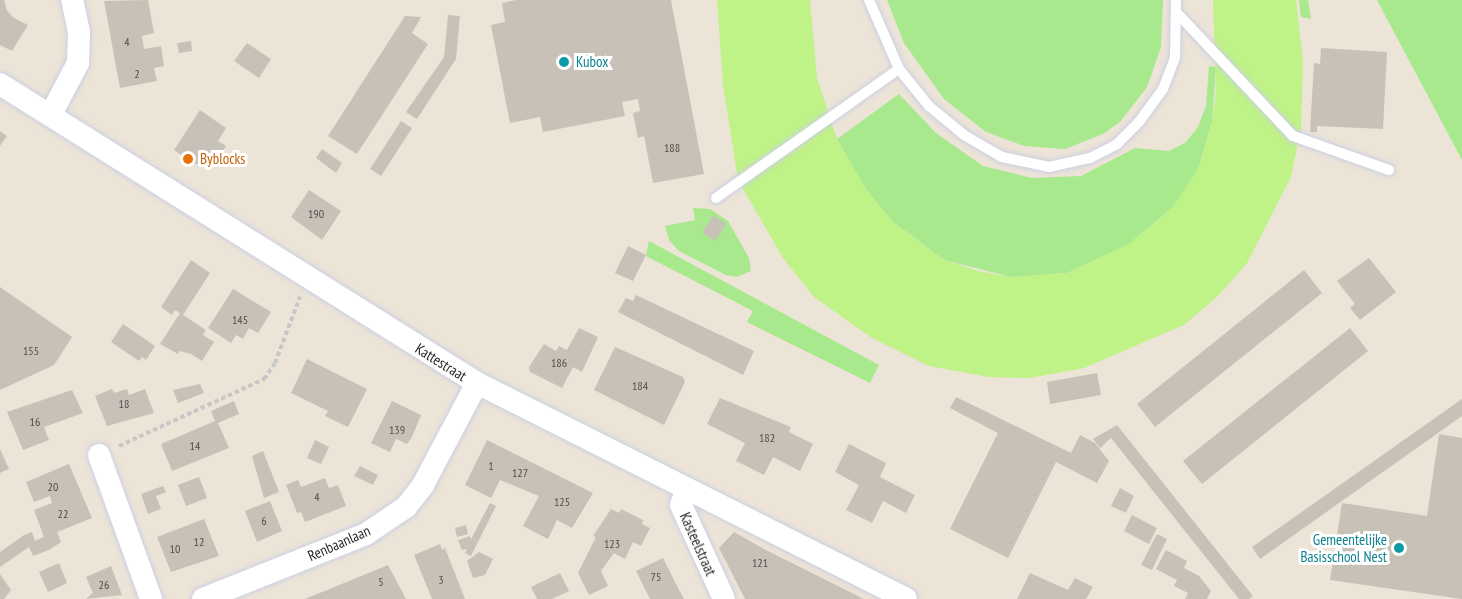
<!DOCTYPE html>
<html>
<head>
<meta charset="utf-8">
<style>
  body { margin:0 }
  #map { position:relative; width:1462px; height:599px; overflow:hidden; background:#ece4d7; font-family:"PT Sans Narrow",sans-serif }
  div>[style] { position:absolute }
  [style*='--x'] { left:calc(var(--x)*1px); top:calc(var(--y)*1px); width:calc(var(--w)*1px); rotate:calc(var(--a)*1deg) }
  .green>* { inset:0; background:#a7e98c }
  .pitch>* { inset:0; background:#bff287 }
  .building>* { inset:0; background:#c7c1b7 }
  .path>* { height:4px; margin-top:-2px; transform-origin:0; background:repeating-linear-gradient(90deg,#c7c7c7 0 4.5px,transparent 0 7.5px) }
  .roads { filter:drop-shadow(0 0 2px #cccfe3) drop-shadow(0 0 2px #cccfe3) }
  .service>* { height:10px; margin:-5px; padding:0 5px; transform-origin:5px; border-radius:5px; background:#fff }
  .minor>* { height:22px; margin:-11px; padding:0 11px; transform-origin:11px; border-radius:11px; background:#fff }
  .dots>* { width:16px; height:16px; translate:-50% -50%; box-sizing:border-box; border:3px solid #fff; border-radius:50% }
  span { translate:-50% -50%; white-space:nowrap; text-align:center; line-height:1.15; -webkit-text-stroke:6px #fff; paint-order:stroke }
  .number-label { font-size:12px; color:#4f4e4b }
  .number-label span { -webkit-text-stroke-width:0 }
  .culture-label { font-size:15px; color:#0d838f }
  .left { translate:0 -50%; text-align:left }
  .right { translate:-100% -50%; text-align:right }
  .food-label { font-size:15px; color:#c56008 }
  .street-label { font-size:15px; color:#272727 }
</style>
</head>
<body>
<div id="map">
  <div class="green">
    <div style="clip-path:polygon(887px 0,1163px 0,1161px 47px,1147px 87px,1120px 122px,1103px 134px,1065px 149px,1024px 146px,986px 132px,944px 99px,904px 43px)"></div>
    <div style="clip-path:polygon(1299px 0,1308px 0,1311px 19px,1301px 17px)"></div>
    <div style="clip-path:polygon(1377px 0,1462px 0,1462px 160px,1437px 113px)"></div>
    <div style="clip-path:polygon(1209px 66px,1216px 67px,1212px 121px,1199px 167px,1188px 187px,1173px 207px,1129px 244px,1067px 273px,1011px 277px,944px 260px,893px 222px,865px 188px,837px 139px,899px 94px,936px 133px,983px 166px,1032px 178px,1081px 176px,1135px 148px,1169px 151px,1185px 143px,1198px 127px,1206px 106px)"></div>
    <div style="clip-path:polygon(693px 208px,710px 209px,728px 221px,749px 258px,751px 271px,737px 277px,726px 275px,679px 251px,669px 240px,665px 226px,695px 220px)"></div>
    <div style="clip-path:polygon(649px 241px,879px 365px,870px 383px,747px 322px,753px 311px,646px 256px)"></div>
  </div>
  <div class="pitch">
    <div style="clip-path:polygon(717px 0,810px 0,817px 78px,837px 139px,865px 188px,893px 222px,928px 248px,944px 260px,978px 271px,1011px 277px,1067px 273px,1129px 244px,1173px 207px,1199px 167px,1212px 121px,1216px 93px,1213px 0,1296px 0,1303px 62px,1301px 128px,1291px 177px,1247px 263px,1218px 296px,1184px 325px,1084px 368px,1030px 378px,989px 377px,929px 366px,872px 338px,814px 297px,783px 258px,738px 180px,723px 85px)"></div>
  </div>
  <div class="building">
    <div style="clip-path:polygon(0 0,4px 0,7px 11px,14px 18px,28px 25px,12px 51px,0 45px)"></div>
    <div style="clip-path:polygon(148px 0,154px 33px,142px 36px,144px 49px,161px 46px,164px 66px,154px 68px,157px 81px,120px 88px,104px 1px)"></div>
    <div style="clip-path:polygon(516px 0,671px 0,704px 174px,653px 183px,644px 136px,638px 138px,633px 113px,640px 111px,638px 99px,622px 102px,625px 116px,543px 132px,540px 117px,510px 123px,491px 25px,505px 22px,502px 3px)"></div>
    <div style="clip-path:polygon(448px 15px,460px 16px,456px 59px,417px 119px,406px 112px,444px 57px)"></div>
    <div style="clip-path:polygon(405px 16px,421px 17px,412px 33px,428px 44px,357px 154px,328px 136px)"></div>
    <div style="clip-path:polygon(191px 41px,192px 51px,179px 53px,177px 43px)"></div>
    <div style="clip-path:polygon(247px 43px,271px 59px,259px 78px,234px 61px)"></div>
    <div style="clip-path:polygon(1321px 48px,1387px 52px,1383px 129px,1317px 126px,1317px 132px,1310px 132px,1314px 63px,1320px 64px)"></div>
    <div style="clip-path:polygon(200px 110px,226px 128px,218px 141px,226px 146px,212px 167px,204px 161px,201px 165px,192px 163px,174px 150px)"></div>
    <div style="clip-path:polygon(401px 121px,412px 128px,381px 176px,370px 169px)"></div>
    <div style="clip-path:polygon(0 131px,7px 136px,0 146px)"></div>
    <div style="clip-path:polygon(322px 149px,342px 163px,336px 173px,316px 158px)"></div>
    <div style="clip-path:polygon(309px 190px,341px 211px,322px 240px,291px 217px)"></div>
    <div style="clip-path:polygon(714px 215px,726px 224px,715px 241px,702px 232px)"></div>
    <div style="clip-path:polygon(628px 246px,646px 255px,633px 281px,615px 273px)"></div>
    <div style="clip-path:polygon(1369px 258px,1396px 292px,1360px 320px,1350px 308px,1355px 304px,1337px 281px)"></div>
    <div style="clip-path:polygon(191px 260px,210px 273px,183px 315px,206px 330px,203px 335px,214px 342px,202px 361px,191px 354px,180px 351px,178px 354px,160px 344px,180px 313px,175px 310px,172px 315px,161px 307px)"></div>
    <div style="clip-path:polygon(1304px 270px,1322px 293px,1155px 427px,1137px 404px)"></div>
    <div style="clip-path:polygon(0 287px,72px 337px,54px 365px,0 390px)"></div>
    <div style="clip-path:polygon(233px 289px,271px 312px,258px 333px,249px 328px,243px 339px,236px 335px,231px 343px,208px 328px)"></div>
    <div style="clip-path:polygon(636px 295px,754px 351px,743px 375px,618px 312px,626px 298px,633px 301px)"></div>
    <div style="clip-path:polygon(123px 324px,155px 346px,146px 360px,142px 357px,139px 361px,111px 342px)"></div>
    <div style="clip-path:polygon(579px 328px,598px 337px,582px 372px,573px 367px,562px 388px,530px 372px,529px 367px,544px 344px,556px 351px,559px 346px,567px 350px)"></div>
    <div style="clip-path:polygon(1350px 328px,1368px 351px,1202px 484px,1183px 461px)"></div>
    <div style="clip-path:polygon(615px 347px,683px 377px,685px 382px,664px 425px,594px 390px)"></div>
    <div style="clip-path:polygon(307px 359px,367px 389px,348px 427px,325px 416px,328px 411px,291px 393px)"></div>
    <div style="clip-path:polygon(1097px 373px,1101px 395px,1050px 404px,1047px 382px)"></div>
    <div style="clip-path:polygon(200px 384px,204px 393px,178px 403px,173px 390px)"></div>
    <div style="clip-path:polygon(112px 389px,114px 393px,127px 389px,129px 395px,145px 389px,154px 413px,107px 426px,95px 396px)"></div>
    <div style="clip-path:polygon(72px 390px,83px 413px,44px 427px,49px 440px,23px 450px,7px 412px)"></div>
    <div style="clip-path:polygon(956px 397px,1071px 453px,1080px 435px,1095px 443px,1109px 461px,1097px 483px,1056px 462px,1008px 558px,950px 529px,998px 433px,950px 408px)"></div>
    <div style="clip-path:polygon(720px 398px,791px 427px,789px 432px,813px 444px,800px 471px,773px 457px,764px 475px,736px 461px,745px 443px,707px 424px)"></div>
    <div style="clip-path:polygon(1462px 399px,1462px 416px,1260px 559px,1252px 547px)"></div>
    <div style="clip-path:polygon(234px 401px,239px 414px,218px 423px,229px 448px,172px 471px,161px 444px,215px 421px,211px 411px)"></div>
    <div style="clip-path:polygon(392px 401px,421px 415px,412px 437px,407px 444px,396px 439px,390px 452px,371px 443px)"></div>
    <div style="clip-path:polygon(1117px 425px,1253px 596px,1249px 599px,1239px 599px,1111px 438px,1100px 448px,1093px 439px)"></div>
    <div style="clip-path:polygon(1439px 434px,1462px 438px,1462px 599px,1330px 580px,1342px 503px,1427px 516px)"></div>
    <div style="clip-path:polygon(315px 440px,329px 447px,321px 464px,307px 458px)"></div>
    <div style="clip-path:polygon(487px 440px,593px 493px,572px 528px,557px 520px,548px 539px,523px 526px,539px 496px,500px 480px,491px 498px,465px 485px)"></div>
    <div style="clip-path:polygon(849px 444px,886px 463px,880px 477px,915px 495px,906px 513px,883px 501px,872px 523px,846px 510px,859px 485px,835px 472px)"></div>
    <div style="clip-path:polygon(0 449px,9px 469px,0 473px)"></div>
    <div style="clip-path:polygon(263px 451px,279px 492px,264px 498px,252px 456px)"></div>
    <div style="clip-path:polygon(69px 464px,92px 518px,57px 532px,61px 542px,49px 550px,33px 556px,29px 547px,0 567px,0 552px,24px 535px,32px 532px,35px 541px,44px 537px,34px 510px,52px 503px,50px 496px,34px 502px,26px 482px)"></div>
    <div style="clip-path:polygon(360px 466px,378px 475px,373px 485px,354px 476px)"></div>
    <div style="clip-path:polygon(199px 477px,207px 498px,186px 506px,178px 485px)"></div>
    <div style="clip-path:polygon(325px 478px,329px 488px,338px 485px,346px 506px,305px 522px,301px 512px,297px 513px,286px 485px,298px 480px,301px 487px)"></div>
    <div style="clip-path:polygon(163px 486px,166px 492px,156px 496px,161px 509px,148px 514px,141px 494px)"></div>
    <div style="clip-path:polygon(1120px 488px,1134px 496px,1126px 513px,1111px 506px)"></div>
    <div style="clip-path:polygon(270px 501px,282px 531px,257px 542px,245px 511px)"></div>
    <div style="clip-path:polygon(490px 503px,496px 506px,471px 556px,465px 553px,467px 549px,462px 550px,458px 540px,470px 536px,471px 539px)"></div>
    <div style="clip-path:polygon(611px 509px,619px 513px,621px 509px,643px 520px,642px 524px,650px 528px,641px 546px,633px 542px,625px 559px,614px 553px,601px 571px,608px 586px,589px 595px,578px 573px,596px 537px,593px 536px)"></div>
    <div style="clip-path:polygon(1132px 515px,1157px 528px,1149px 544px,1124px 531px)"></div>
    <div style="clip-path:polygon(204px 519px,219px 556px,171px 572px,157px 537px)"></div>
    <div style="clip-path:polygon(466px 525px,468px 534px,457px 537px,455px 528px)"></div>
    <div style="clip-path:polygon(734px 532px,766px 550px,864px 599px,745px 599px,719px 548px)"></div>
    <div style="clip-path:polygon(1157px 534px,1167px 539px,1152px 570px,1141px 565px)"></div>
    <div style="clip-path:polygon(440px 544px,442px 550px,445px 548px,465px 599px,432px 599px,414px 555px)"></div>
    <div style="clip-path:polygon(1166px 550px,1187px 561px,1184px 568px,1199px 576px,1211px 591px,1207px 599px,1185px 599px,1188px 593px,1174px 586px,1177px 580px,1156px 569px)"></div>
    <div style="clip-path:polygon(479px 552px,493px 559px,485px 575px,473px 578px,467px 561px)"></div>
    <div style="clip-path:polygon(663px 558px,675px 582px,684px 599px,650px 599px,636px 571px)"></div>
    <div style="clip-path:polygon(59px 563px,67px 583px,48px 592px,39px 572px)"></div>
    <div style="clip-path:polygon(388px 565px,406px 599px,305px 599px)"></div>
    <div style="clip-path:polygon(111px 566px,122px 595px,86px 599px,93px 593px,86px 577px)"></div>
    <div style="clip-path:polygon(560px 573px,569px 591px,552px 599px,537px 599px,531px 587px)"></div>
    <div style="clip-path:polygon(1030px 573px,1068px 590px,1075px 578px,1093px 587px,1086px 599px,1017px 599px)"></div>
    <div style="clip-path:polygon(0 574px,11px 590px,4px 599px,0 599px)"></div>
  </div>
  <div class="path">
    <div style="--x:119;--y:446;--w:160;--a:-24.8"></div>
    <div style="--x:264;--y:379;--w:19;--a:-55"></div>
    <div style="--x:275;--y:363;--w:71;--a:-69.3"></div>
  </div>
  <div class="roads">
    <div class="service">
      <div style="--x:869;--y:0;--w:75;--a:66.5"></div>
      <div style="--x:899;--y:69;--w:48;--a:51"></div>
      <div style="--x:929;--y:106;--w:45;--a:39.6"></div>
      <div style="--x:964;--y:135;--w:44;--a:30.1"></div>
      <div style="--x:1002;--y:157;--w:48;--a:12"></div>
      <div style="--x:1049;--y:167;--w:42;--a:-12.4"></div>
      <div style="--x:1090;--y:158;--w:30;--a:-27"></div>
      <div style="--x:1117;--y:144;--w:31;--a:-45"></div>
      <div style="--x:1139;--y:122;--w:41;--a:-54"></div>
      <div style="--x:1163;--y:89;--w:34;--a:-69"></div>
      <div style="--x:1175;--y:57;--w:57;--a:-89"></div>
      <div style="--x:1177;--y:13;--w:169;--a:46.7"></div>
      <div style="--x:1293;--y:136;--w:102;--a:19.5"></div>
      <div style="--x:716;--y:198;--w:224;--a:-35.2"></div>
    </div>
    <div class="minor">
      <div style="--x:0;--y:84;--w:563;--a:32.08"></div>
      <div style="--x:477;--y:383;--w:480;--a:26.7"></div>
      <div style="--x:51;--y:114;--w:58;--a:-62.1"></div>
      <div style="--x:78;--y:63;--w:31;--a:-88"></div>
      <div style="--x:79;--y:32;--w:33;--a:-102"></div>
      <div style="--x:99;--y:455;--w:153;--a:70.1"></div>
      <div style="--x:687;--y:489;--w:17;--a:111"></div>
      <div style="--x:681;--y:505;--w:103;--a:65.4"></div>
      <div style="--x:203;--y:599;--w:175;--a:-21.7"></div>
      <div style="--x:366;--y:534;--w:48;--a:-34"></div>
      <div style="--x:406;--y:507;--w:28;--a:-52"></div>
      <div style="--x:423;--y:485;--w:115;--a:-62.1"></div>
    </div>
  </div>
  <div class="dots">
    <div style="left:564px;top:62px;background:#0f9aa8"></div>
    <div style="left:188px;top:159px;background:#e8710a"></div>
    <div style="left:1399px;top:548px;background:#0f9aa8"></div>
  </div>
  <div class="number-label">
    <span style="left:127px;top:42px">4</span>
    <span style="left:137px;top:74px">2</span>
    <span style="left:672px;top:148px">188</span>
    <span style="left:316px;top:214px">190</span>
    <span style="left:240px;top:320px">145</span>
    <span style="left:31px;top:351px">155</span>
    <span style="left:559px;top:363px">186</span>
    <span style="left:640px;top:386px">184</span>
    <span style="left:124px;top:404px">18</span>
    <span style="left:35px;top:422px">16</span>
    <span style="left:397px;top:430px">139</span>
    <span style="left:767px;top:438px">182</span>
    <span style="left:195px;top:446px">14</span>
    <span style="left:491px;top:466px">1</span>
    <span style="left:520px;top:473px">127</span>
    <span style="left:53px;top:487px">20</span>
    <span style="left:317px;top:497px">4</span>
    <span style="left:562px;top:502px">125</span>
    <span style="left:63px;top:514px">22</span>
    <span style="left:264px;top:521px">6</span>
    <span style="left:199px;top:542px">12</span>
    <span style="left:612px;top:544px">123</span>
    <span style="left:175px;top:549px">10</span>
    <span style="left:760px;top:563px">121</span>
    <span style="left:656px;top:577px">75</span>
    <span style="left:441px;top:580px">3</span>
    <span style="left:381px;top:582px">5</span>
    <span style="left:104px;top:585px">26</span>
  </div>
  <div class="culture-label">
    <span class="left" style="left:576px;top:62px">Kubox</span>
    <span class="right" style="left:1387px;top:548px">Gemeentelijke<br>Basisschool Nest</span>
  </div>
  <div class="food-label">
    <span class="left" style="left:200px;top:159px">Byblocks</span>
  </div>
  <div class="street-label">
    <span style="left:441px;top:362px;rotate:32deg">Kattestraat</span>
    <span style="left:339px;top:543px;rotate:-24deg">Renbaanlaan</span>
    <span style="left:698px;top:544px;rotate:66deg">Kasteelstraat</span>
  </div>
</div>
</body>
</html>
